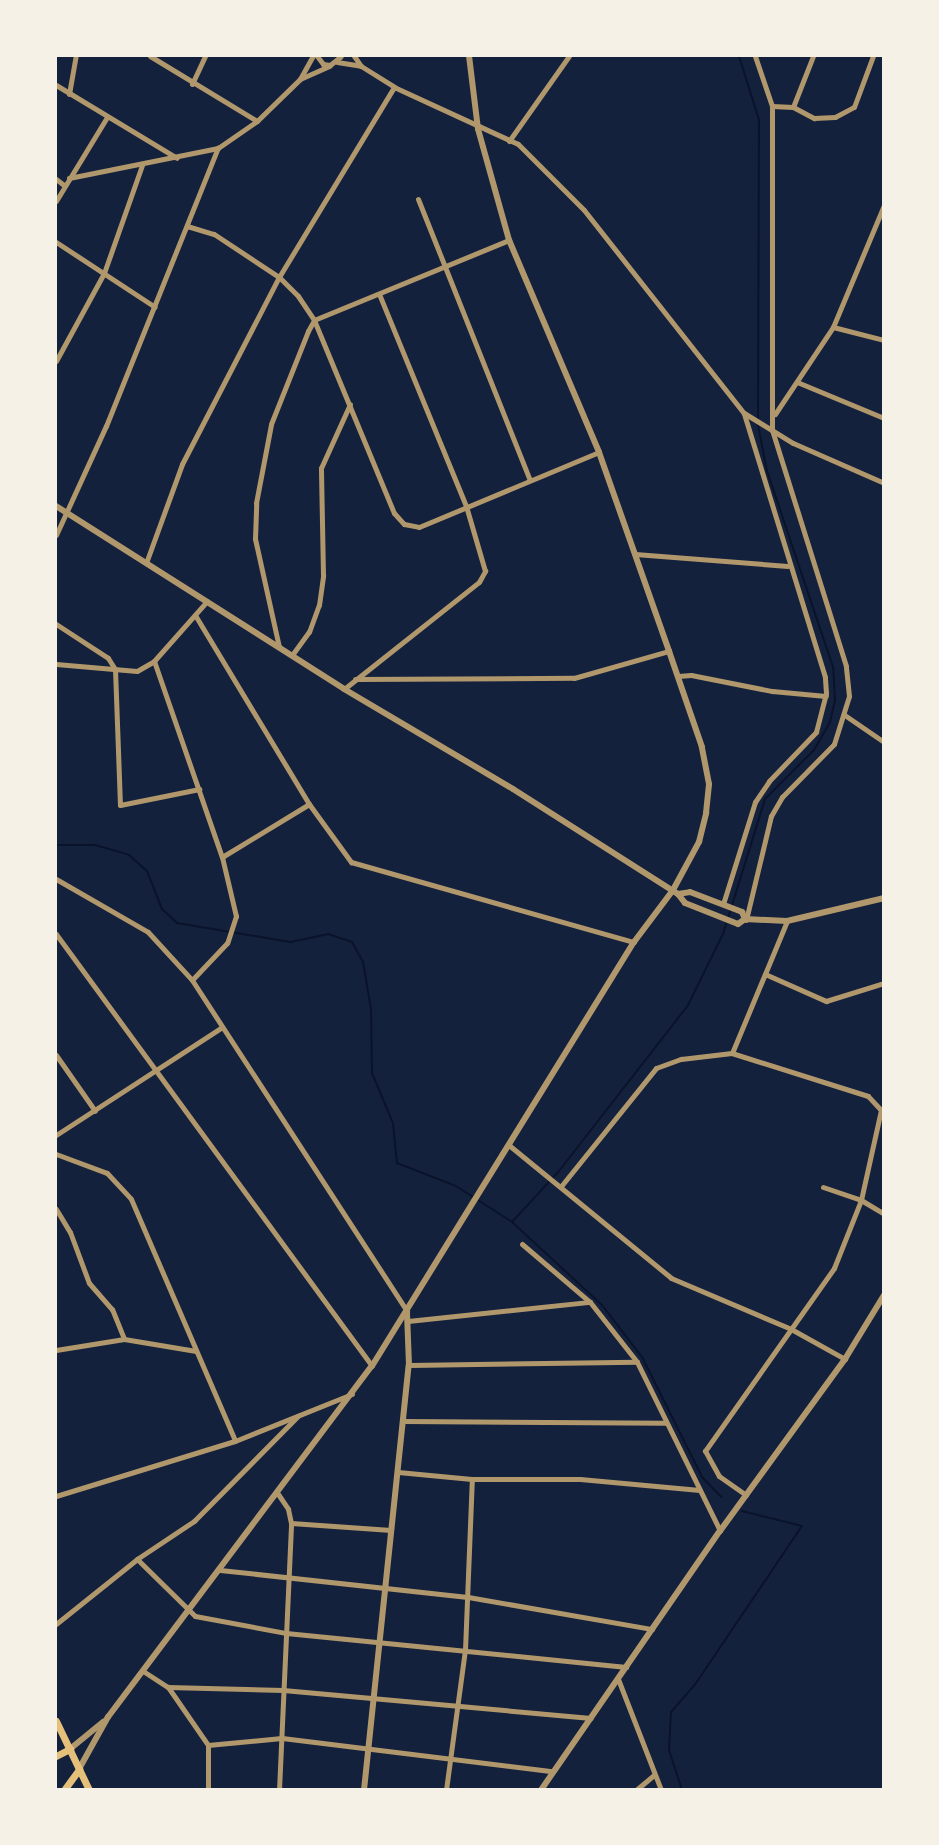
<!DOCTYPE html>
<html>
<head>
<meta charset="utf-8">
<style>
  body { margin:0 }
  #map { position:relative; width:939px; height:1845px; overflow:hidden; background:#14213d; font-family:"Roboto Serif",serif }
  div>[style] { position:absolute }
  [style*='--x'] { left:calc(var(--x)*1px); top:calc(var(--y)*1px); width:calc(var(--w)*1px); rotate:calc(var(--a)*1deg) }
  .stream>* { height:2px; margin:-1px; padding:0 1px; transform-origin:1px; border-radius:1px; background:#0b132b }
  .minor>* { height:5px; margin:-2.5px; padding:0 2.5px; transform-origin:2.5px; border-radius:2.5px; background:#b1986c }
  .tertiary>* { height:6px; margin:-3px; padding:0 3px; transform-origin:3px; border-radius:3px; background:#b1986c }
  .secondary>* { height:7px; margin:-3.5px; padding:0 3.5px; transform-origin:3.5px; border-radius:3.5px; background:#e5c07b }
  span { translate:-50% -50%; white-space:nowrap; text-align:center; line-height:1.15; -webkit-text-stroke:5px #f6f1e7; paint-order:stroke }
  .frame { position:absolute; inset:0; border:57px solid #f6f1e7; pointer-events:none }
</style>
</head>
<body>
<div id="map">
  <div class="stream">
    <div style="--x:739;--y:56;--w:67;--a:72.6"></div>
    <div style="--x:759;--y:120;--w:299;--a:90.2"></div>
    <div style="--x:56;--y:845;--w:39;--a:0"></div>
    <div style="--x:95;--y:845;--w:35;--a:16"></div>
    <div style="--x:129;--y:855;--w:24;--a:42"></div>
    <div style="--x:147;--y:871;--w:41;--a:68.5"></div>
    <div style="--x:162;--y:909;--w:21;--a:43"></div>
    <div style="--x:177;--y:923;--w:116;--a:9.5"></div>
    <div style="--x:291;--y:942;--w:38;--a:-12"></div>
    <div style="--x:328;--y:934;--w:25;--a:18"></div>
    <div style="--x:352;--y:942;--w:23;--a:61"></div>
    <div style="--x:363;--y:962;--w:48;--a:80.3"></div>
    <div style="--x:371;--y:1009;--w:64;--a:89.1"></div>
    <div style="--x:372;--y:1073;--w:54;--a:67.2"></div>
    <div style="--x:393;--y:1123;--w:40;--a:84.3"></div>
    <div style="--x:397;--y:1163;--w:63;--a:21.3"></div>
    <div style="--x:456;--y:1186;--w:67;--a:32.7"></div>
    <div style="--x:512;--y:1222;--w:122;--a:42.7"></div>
    <div style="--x:602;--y:1305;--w:66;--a:52.4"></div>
    <div style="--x:642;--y:1357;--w:134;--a:63.4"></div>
    <div style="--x:702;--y:1477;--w:28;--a:46"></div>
    <div style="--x:512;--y:1222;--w:69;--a:-47.3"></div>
    <div style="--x:559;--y:1171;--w:210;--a:-52.1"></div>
    <div style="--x:688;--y:1005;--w:79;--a:-63.8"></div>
    <div style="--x:723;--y:934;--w:141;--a:-72.7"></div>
    <div style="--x:765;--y:799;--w:69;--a:-45"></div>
    <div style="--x:814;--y:750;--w:32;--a:-60"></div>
    <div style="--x:830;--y:722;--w:22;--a:-77"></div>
    <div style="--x:835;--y:701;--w:34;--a:-93"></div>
    <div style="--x:833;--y:667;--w:207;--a:-108.6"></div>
    <div style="--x:767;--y:471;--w:47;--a:-101.1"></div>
    <div style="--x:682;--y:1790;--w:42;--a:-108"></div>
    <div style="--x:669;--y:1750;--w:38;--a:-87"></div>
    <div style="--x:671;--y:1712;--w:35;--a:-49"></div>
    <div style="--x:694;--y:1686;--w:193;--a:-56"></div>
    <div style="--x:802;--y:1526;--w:62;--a:-166"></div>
  </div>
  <div class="minor">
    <div style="--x:150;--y:56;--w:125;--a:31.3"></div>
    <div style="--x:317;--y:56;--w:10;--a:53"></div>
    <div style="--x:323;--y:64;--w:7;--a:8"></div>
    <div style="--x:330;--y:65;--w:14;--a:-39"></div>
    <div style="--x:354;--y:56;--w:12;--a:55"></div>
    <div style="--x:361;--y:66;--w:39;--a:32"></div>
    <div style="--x:394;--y:87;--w:136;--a:24.7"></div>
    <div style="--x:518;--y:144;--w:93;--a:45"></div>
    <div style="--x:584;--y:210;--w:258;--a:51.8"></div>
    <div style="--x:744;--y:413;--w:57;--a:31.5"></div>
    <div style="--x:793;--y:443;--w:99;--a:23.7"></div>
    <div style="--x:337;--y:62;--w:24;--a:9"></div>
    <div style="--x:300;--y:79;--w:32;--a:-24"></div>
    <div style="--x:192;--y:84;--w:31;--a:-65"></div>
    <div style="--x:56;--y:85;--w:141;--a:31.1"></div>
    <div style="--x:69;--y:94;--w:39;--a:-80"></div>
    <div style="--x:772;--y:106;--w:21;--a:3"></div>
    <div style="--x:793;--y:107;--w:24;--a:28"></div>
    <div style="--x:814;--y:118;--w:21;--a:-3"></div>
    <div style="--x:835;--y:117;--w:21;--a:-28"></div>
    <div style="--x:854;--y:107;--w:54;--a:-69.6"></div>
    <div style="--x:793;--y:107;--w:55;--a:-68.6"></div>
    <div style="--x:509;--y:141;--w:104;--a:-54.8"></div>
    <div style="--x:69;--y:178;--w:152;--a:-11.4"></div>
    <div style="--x:218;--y:148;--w:47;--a:-34.7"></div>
    <div style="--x:257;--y:121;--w:60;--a:-44.3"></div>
    <div style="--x:300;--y:79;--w:26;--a:-61"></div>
    <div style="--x:56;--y:179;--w:11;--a:38"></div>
    <div style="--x:418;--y:199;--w:302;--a:68.3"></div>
    <div style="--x:56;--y:201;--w:98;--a:-58.7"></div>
    <div style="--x:187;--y:226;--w:28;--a:17"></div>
    <div style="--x:214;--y:234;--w:78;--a:33.5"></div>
    <div style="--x:279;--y:277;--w:27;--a:45"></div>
    <div style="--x:298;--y:296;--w:29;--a:56"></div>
    <div style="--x:314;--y:320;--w:209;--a:67.5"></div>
    <div style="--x:394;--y:513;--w:15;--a:48"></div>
    <div style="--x:404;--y:524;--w:15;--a:11"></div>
    <div style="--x:419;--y:527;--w:195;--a:-22.6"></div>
    <div style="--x:56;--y:242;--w:118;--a:33.3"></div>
    <div style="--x:833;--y:327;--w:53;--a:14.3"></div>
    <div style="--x:56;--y:361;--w:100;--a:-61.4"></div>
    <div style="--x:104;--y:273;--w:114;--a:-70.6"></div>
    <div style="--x:797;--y:382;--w:94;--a:22.5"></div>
    <div style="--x:775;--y:414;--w:105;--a:-56.3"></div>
    <div style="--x:833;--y:327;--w:132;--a:-67.3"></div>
    <div style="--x:56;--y:535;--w:120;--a:-65.4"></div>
    <div style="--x:106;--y:426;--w:300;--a:-68.1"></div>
    <div style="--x:635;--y:554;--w:153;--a:4.5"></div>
    <div style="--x:146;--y:563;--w:105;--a:-70"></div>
    <div style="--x:182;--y:464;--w:211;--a:-62.6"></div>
    <div style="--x:279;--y:277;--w:222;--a:-58.8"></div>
    <div style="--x:195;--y:615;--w:221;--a:58.9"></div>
    <div style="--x:309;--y:804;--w:72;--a:54.1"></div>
    <div style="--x:351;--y:862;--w:294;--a:15.8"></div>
    <div style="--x:56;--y:624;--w:62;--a:33.2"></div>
    <div style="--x:108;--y:658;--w:13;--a:58"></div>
    <div style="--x:115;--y:669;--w:136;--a:87.9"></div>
    <div style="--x:120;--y:805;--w:81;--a:-11.4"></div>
    <div style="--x:279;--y:647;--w:111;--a:-102.5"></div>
    <div style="--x:255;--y:539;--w:36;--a:-88"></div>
    <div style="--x:256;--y:503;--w:80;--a:-79.2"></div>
    <div style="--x:271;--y:424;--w:100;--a:-68.3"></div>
    <div style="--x:308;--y:331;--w:13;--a:-61"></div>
    <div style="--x:314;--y:320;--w:211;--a:-22.3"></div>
    <div style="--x:292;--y:655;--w:29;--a:-54"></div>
    <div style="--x:309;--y:632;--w:29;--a:-70"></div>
    <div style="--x:319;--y:605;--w:30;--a:-82"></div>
    <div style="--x:323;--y:575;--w:107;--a:-91.1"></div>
    <div style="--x:321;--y:468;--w:70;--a:-65.6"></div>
    <div style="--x:154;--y:661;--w:207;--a:70.9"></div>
    <div style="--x:222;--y:857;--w:61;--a:76.7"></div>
    <div style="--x:236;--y:916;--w:28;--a:108"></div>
    <div style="--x:227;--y:943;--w:51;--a:133.4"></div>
    <div style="--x:56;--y:664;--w:81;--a:4.9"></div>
    <div style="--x:137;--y:671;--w:20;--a:-30"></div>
    <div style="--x:154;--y:661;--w:80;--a:-48.5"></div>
    <div style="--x:678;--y:676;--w:13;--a:-4"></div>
    <div style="--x:691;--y:675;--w:83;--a:11.2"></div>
    <div style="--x:772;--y:691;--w:54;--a:5.3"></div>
    <div style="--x:355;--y:679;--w:219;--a:-0.3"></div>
    <div style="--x:574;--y:678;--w:99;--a:-15.9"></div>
    <div style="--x:344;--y:689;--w:172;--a:-38.4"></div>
    <div style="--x:479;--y:582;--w:13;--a:-61"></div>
    <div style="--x:485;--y:571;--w:68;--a:-106.3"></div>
    <div style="--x:466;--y:506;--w:229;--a:-112.3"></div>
    <div style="--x:846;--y:716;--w:46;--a:34.4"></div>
    <div style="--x:222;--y:857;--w:102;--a:-31.3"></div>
    <div style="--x:56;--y:879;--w:106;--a:29.9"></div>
    <div style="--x:148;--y:932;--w:65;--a:47.5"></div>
    <div style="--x:192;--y:980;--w:395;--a:57"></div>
    <div style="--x:723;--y:904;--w:107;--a:-72.6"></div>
    <div style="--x:755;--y:802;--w:25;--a:-56"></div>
    <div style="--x:769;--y:781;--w:68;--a:-46.2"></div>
    <div style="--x:816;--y:732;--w:40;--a:-75.6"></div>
    <div style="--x:826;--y:693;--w:16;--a:-94"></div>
    <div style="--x:825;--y:677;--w:276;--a:-107.1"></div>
    <div style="--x:746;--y:920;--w:107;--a:-76.5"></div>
    <div style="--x:771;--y:816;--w:22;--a:-60"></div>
    <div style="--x:782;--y:797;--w:74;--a:-45.5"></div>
    <div style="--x:834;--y:744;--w:50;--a:-72.6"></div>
    <div style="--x:849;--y:696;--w:30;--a:-96"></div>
    <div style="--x:846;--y:666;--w:247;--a:-107.4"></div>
    <div style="--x:772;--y:430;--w:324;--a:-90"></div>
    <div style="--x:772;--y:106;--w:53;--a:-108.8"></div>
    <div style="--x:56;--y:934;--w:535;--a:53.82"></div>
    <div style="--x:765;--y:974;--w:67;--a:23.9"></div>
    <div style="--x:826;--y:1001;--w:61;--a:-17.2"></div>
    <div style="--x:56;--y:1055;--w:68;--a:55.1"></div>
    <div style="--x:56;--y:1135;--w:198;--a:-33"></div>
    <div style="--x:510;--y:1146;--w:208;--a:39.3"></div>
    <div style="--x:671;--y:1278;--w:130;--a:23"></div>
    <div style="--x:791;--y:1329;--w:62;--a:29.1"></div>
    <div style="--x:56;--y:1154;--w:54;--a:20.4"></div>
    <div style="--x:107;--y:1173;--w:35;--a:47"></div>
    <div style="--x:131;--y:1199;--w:263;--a:66.7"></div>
    <div style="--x:562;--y:1185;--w:150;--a:-51.2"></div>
    <div style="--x:656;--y:1068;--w:27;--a:-20"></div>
    <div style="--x:681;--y:1059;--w:51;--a:-6.7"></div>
    <div style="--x:823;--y:1187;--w:40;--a:18.9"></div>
    <div style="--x:861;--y:1200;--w:27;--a:31"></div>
    <div style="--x:56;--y:1209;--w:27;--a:59"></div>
    <div style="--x:70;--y:1232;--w:54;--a:69.6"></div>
    <div style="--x:89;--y:1283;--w:35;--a:49"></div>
    <div style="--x:112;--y:1309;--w:32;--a:68"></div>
    <div style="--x:522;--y:1244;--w:89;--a:40.5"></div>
    <div style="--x:590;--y:1302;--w:76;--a:51.9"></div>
    <div style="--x:637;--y:1362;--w:188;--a:63.8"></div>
    <div style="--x:408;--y:1321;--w:183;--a:-6"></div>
    <div style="--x:56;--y:1350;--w:69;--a:-9.2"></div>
    <div style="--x:124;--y:1339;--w:73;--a:9.5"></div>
    <div style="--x:409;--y:1365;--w:228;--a:-0.8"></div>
    <div style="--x:403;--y:1421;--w:262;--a:0.4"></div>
    <div style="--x:398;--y:1472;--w:74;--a:5.4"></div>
    <div style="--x:472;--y:1479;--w:108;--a:0"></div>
    <div style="--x:580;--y:1479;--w:120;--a:5.3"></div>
    <div style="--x:278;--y:1494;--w:18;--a:56"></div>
    <div style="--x:288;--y:1509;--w:14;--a:78"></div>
    <div style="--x:291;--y:1523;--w:100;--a:4"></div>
    <div style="--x:746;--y:1495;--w:33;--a:-145"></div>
    <div style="--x:719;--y:1476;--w:29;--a:-119"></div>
    <div style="--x:705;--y:1451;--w:224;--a:-54.8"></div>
    <div style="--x:834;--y:1268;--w:73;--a:-68.3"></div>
    <div style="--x:861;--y:1200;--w:92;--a:-77.5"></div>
    <div style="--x:881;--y:1110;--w:19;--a:-133"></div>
    <div style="--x:868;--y:1096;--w:143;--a:-162.5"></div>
    <div style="--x:732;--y:1053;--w:143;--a:-67.4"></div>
    <div style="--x:56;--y:1496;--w:187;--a:-17.1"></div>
    <div style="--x:235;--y:1441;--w:126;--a:-21.9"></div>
    <div style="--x:137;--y:1559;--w:81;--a:44.5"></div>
    <div style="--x:195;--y:1616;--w:93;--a:10.6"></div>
    <div style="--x:286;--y:1633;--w:342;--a:5.7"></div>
    <div style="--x:220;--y:1570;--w:249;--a:6.2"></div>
    <div style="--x:468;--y:1597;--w:187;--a:9.9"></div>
    <div style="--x:56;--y:1624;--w:104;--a:-38.7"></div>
    <div style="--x:137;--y:1559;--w:69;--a:-33.7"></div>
    <div style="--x:194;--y:1521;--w:148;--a:-45.3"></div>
    <div style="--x:143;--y:1671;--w:30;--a:33"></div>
    <div style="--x:168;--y:1687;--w:70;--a:55.4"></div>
    <div style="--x:208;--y:1745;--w:45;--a:90"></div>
    <div style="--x:618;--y:1679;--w:119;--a:68.8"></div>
    <div style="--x:168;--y:1687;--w:115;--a:1.5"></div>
    <div style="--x:283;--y:1690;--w:309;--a:5.2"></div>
    <div style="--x:208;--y:1745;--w:74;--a:-5.4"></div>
    <div style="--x:282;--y:1738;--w:272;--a:7"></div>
    <div style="--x:279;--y:1790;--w:267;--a:-87.4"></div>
    <div style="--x:446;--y:1790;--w:141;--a:-82.3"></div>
    <div style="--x:465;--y:1650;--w:171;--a:-87.7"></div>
    <div style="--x:636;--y:1790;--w:23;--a:-40"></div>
  </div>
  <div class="tertiary">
    <div style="--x:56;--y:506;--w:341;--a:32.4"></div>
    <div style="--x:344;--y:689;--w:196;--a:30.6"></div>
    <div style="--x:513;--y:789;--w:196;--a:32.5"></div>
    <div style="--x:678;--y:894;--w:11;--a:52"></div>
    <div style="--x:685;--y:903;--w:57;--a:21.6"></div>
    <div style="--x:738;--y:924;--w:9;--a:-36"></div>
    <div style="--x:745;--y:919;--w:42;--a:2.7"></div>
    <div style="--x:787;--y:921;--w:100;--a:-13.3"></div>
    <div style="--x:678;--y:894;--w:12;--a:-9"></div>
    <div style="--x:690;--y:892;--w:56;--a:21"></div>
    <div style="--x:742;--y:912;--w:8;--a:67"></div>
    <div style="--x:70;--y:1749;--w:43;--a:-39.3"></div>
    <div style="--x:79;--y:1769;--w:60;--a:-60.9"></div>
    <div style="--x:108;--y:1717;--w:439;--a:-53.1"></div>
    <div style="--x:372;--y:1366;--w:498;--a:-58.3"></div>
    <div style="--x:634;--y:942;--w:65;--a:-53.1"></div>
    <div style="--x:673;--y:890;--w:55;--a:-61.6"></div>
    <div style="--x:699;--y:842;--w:30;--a:-76"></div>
    <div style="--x:706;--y:813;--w:29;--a:-84"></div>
    <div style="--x:709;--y:784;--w:38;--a:-101"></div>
    <div style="--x:702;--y:747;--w:102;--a:-109"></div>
    <div style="--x:669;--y:651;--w:211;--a:-109.4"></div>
    <div style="--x:599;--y:452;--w:230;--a:-113"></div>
    <div style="--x:509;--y:240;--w:115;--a:-105.6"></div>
    <div style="--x:478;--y:129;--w:74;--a:-97"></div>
    <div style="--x:364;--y:1790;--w:427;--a:-84"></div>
    <div style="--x:409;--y:1365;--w:52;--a:-92.2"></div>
    <div style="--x:541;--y:1790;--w:315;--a:-55.4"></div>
    <div style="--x:720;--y:1531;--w:213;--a:-54"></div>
    <div style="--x:845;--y:1359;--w:75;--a:-58.6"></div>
  </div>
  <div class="secondary">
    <div style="--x:56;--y:1721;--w:76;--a:64.4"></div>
    <div style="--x:56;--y:1756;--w:16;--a:-27"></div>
    <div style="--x:64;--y:1790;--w:26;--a:-54"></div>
  </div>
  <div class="frame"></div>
</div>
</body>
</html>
